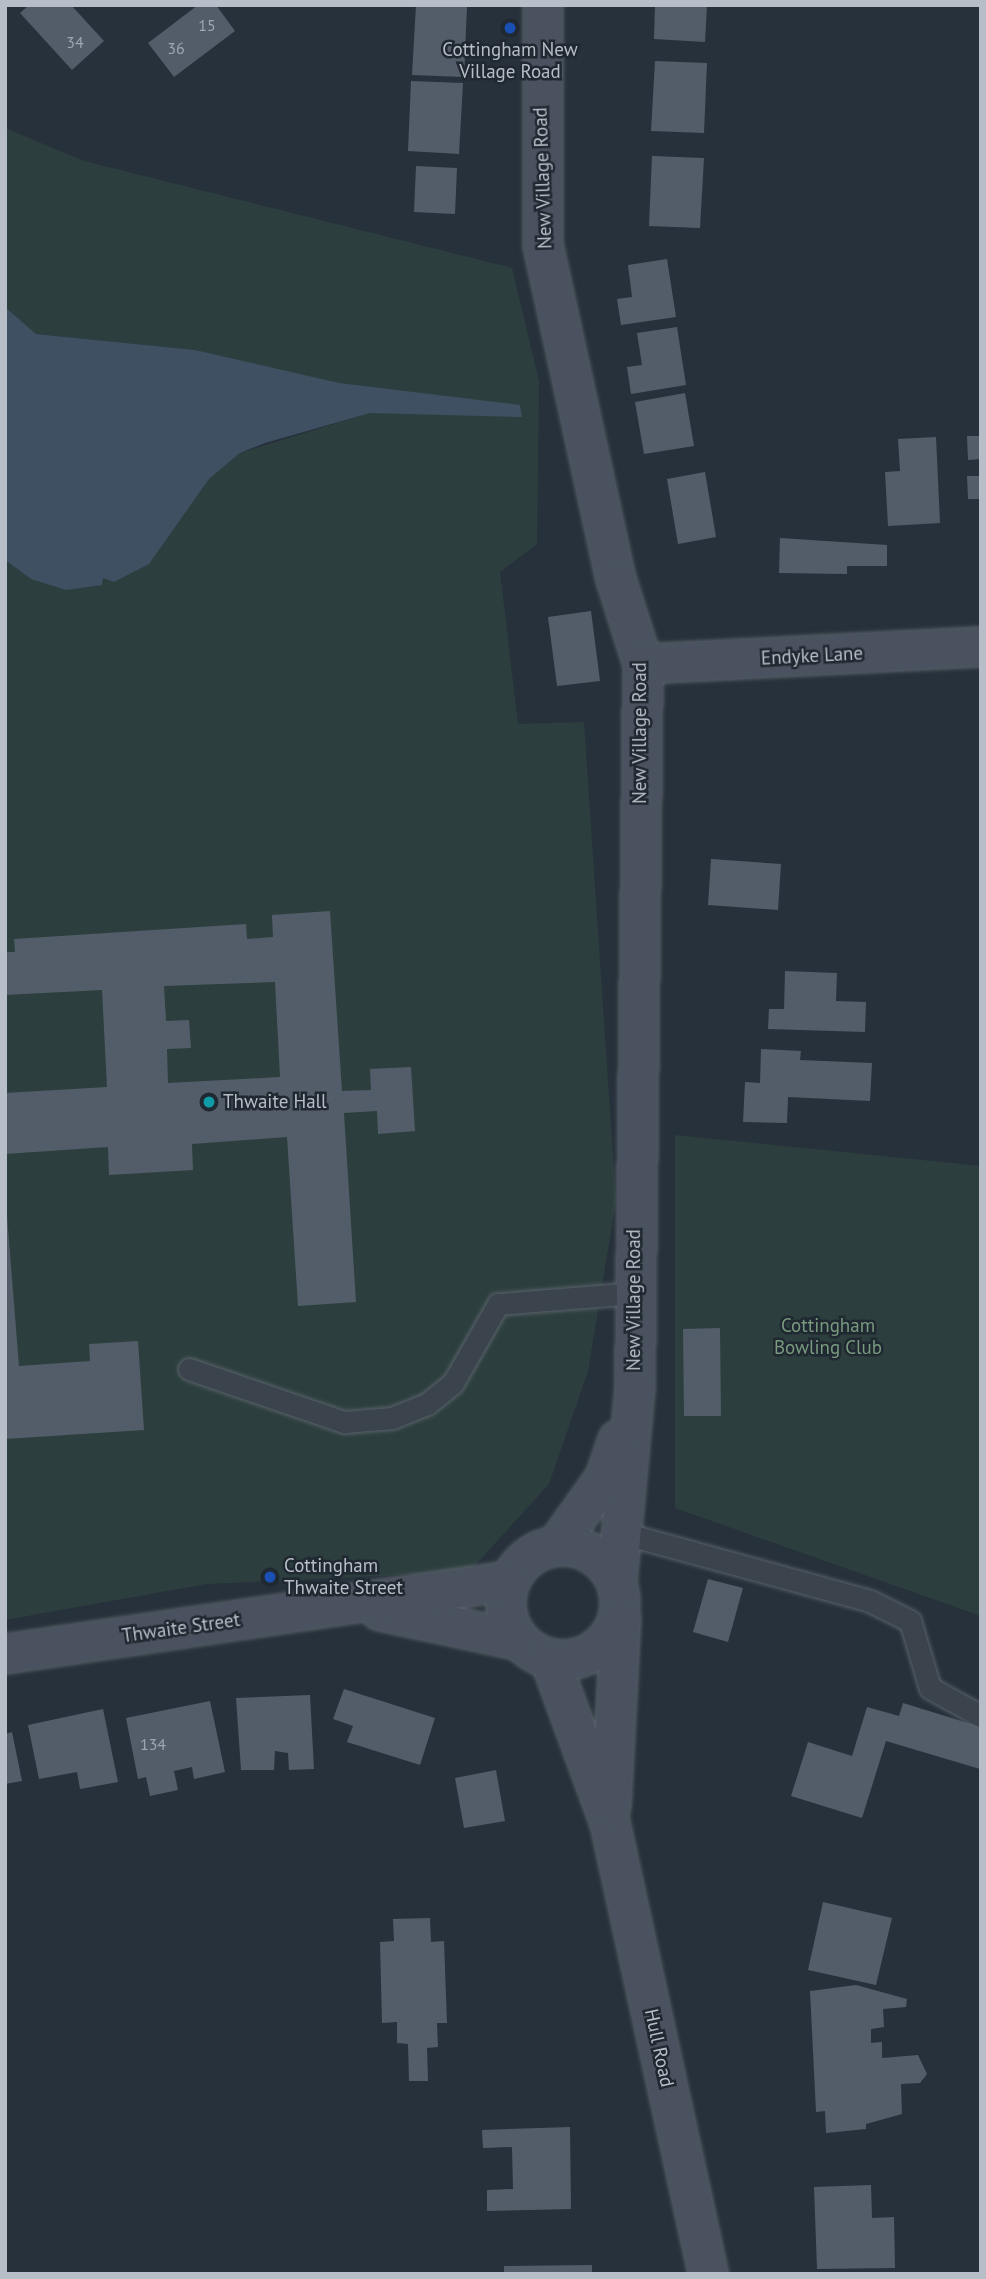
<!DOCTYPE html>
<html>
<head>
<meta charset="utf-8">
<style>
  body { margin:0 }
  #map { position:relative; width:986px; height:2279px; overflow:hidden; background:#27313b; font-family:"PT Sans",sans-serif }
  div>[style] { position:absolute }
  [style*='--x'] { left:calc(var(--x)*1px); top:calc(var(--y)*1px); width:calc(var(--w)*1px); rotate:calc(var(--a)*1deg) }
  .green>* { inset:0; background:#2c3f3e }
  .water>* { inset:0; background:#3f5062 }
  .building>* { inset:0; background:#535d69 }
  .roads { filter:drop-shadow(0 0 2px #59616a) drop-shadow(0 0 2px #59616a) }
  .lane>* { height:21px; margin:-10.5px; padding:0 10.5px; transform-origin:10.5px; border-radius:10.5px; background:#3b434c }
  .secondary>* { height:38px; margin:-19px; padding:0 19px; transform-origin:19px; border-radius:19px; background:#49525e }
  .secondary>.ring { margin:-19px; padding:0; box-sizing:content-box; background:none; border:38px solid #49525e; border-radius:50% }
  .dots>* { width:19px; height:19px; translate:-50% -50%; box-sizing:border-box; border:4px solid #202831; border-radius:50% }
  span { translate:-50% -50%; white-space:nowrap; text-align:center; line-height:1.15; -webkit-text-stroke:5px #202831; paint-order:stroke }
  .number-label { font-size:16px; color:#9ea6b0 }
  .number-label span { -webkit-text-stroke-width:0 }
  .poi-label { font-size:19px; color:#b7bec7 }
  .left { translate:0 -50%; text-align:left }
  .street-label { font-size:19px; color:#b7bec7 }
  .park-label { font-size:19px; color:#789a7e }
  .frame { position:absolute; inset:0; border:7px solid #b7bec7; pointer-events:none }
</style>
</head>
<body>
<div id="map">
  <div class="green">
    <div style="clip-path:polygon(5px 128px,84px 161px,512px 268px,539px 381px,537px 544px,500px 572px,518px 724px,584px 722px,616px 1201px,588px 1371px,549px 1484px,469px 1572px,206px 1584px,5px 1620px,5px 560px,31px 579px,103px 578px,149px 563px,209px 479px,240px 453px,369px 413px,195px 350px,36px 334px,5px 307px)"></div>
    <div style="clip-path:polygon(675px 1135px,981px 1166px,981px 1616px,675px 1508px)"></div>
  </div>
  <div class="water">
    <div style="clip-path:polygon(5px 307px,36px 334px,195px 350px,339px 383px,520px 405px,522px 417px,370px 413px,265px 443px,240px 453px,209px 479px,149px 564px,114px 582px,103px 578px,102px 585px,66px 590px,31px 579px,5px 560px)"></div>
  </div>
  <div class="building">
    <div style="clip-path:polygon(29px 5px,71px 5px,104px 41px,72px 70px,20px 13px)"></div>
    <div style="clip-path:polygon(198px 5px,216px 5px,235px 31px,174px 77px,148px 43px)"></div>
    <div style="clip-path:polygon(416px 5px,467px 7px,464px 77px,412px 75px)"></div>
    <div style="clip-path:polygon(655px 5px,707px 5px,705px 42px,654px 39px)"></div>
    <div style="clip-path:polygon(655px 61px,707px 63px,704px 133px,651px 131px)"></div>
    <div style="clip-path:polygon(411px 81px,463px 83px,459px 154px,408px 151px)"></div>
    <div style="clip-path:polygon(652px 156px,704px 158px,700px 228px,649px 226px)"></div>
    <div style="clip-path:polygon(416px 166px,457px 168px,455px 214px,414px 212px)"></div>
    <div style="clip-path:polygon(667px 259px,676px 317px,621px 325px,617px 299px,632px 297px,628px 265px)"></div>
    <div style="clip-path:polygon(677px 327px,686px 385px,631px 394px,627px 367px,642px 365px,637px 333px)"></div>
    <div style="clip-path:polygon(685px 393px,694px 446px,644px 454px,635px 402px)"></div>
    <div style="clip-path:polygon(967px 436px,981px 436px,981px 459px,968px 460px)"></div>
    <div style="clip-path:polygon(936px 437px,940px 523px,888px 526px,885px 472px,900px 471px,898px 439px)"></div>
    <div style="clip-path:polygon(705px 472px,716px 537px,678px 544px,667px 479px)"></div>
    <div style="clip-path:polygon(967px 476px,981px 476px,981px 499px,968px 499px)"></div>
    <div style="clip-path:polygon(780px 538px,887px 545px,887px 566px,847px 566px,847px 574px,779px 573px)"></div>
    <div style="clip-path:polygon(591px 611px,600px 681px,557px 686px,548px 617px)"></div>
    <div style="clip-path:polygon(711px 859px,781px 864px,778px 910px,708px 905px)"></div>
    <div style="clip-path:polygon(evenodd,330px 911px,342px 1091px,371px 1090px,370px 1069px,411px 1067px,415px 1131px,378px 1134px,377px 1111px,344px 1113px,356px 1302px,298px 1306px,287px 1137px,192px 1144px,193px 1170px,109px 1175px,108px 1147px,5px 1154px,5px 1093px,107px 1087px,102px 990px,5px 995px,5px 952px,15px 952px,14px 939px,246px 924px,247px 939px,273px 937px,272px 915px,330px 911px,275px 982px,280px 1077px,168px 1083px,167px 1049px,191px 1048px,189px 1020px,166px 1021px,164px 986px,275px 982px)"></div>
    <div style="clip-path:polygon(785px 971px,837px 973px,836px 1001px,866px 1002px,865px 1032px,768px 1029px,769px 1009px,784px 1009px)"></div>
    <div style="clip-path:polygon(761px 1049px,801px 1051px,800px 1060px,872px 1063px,870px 1101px,788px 1097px,787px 1123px,743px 1122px,745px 1082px,760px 1083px)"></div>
    <div style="clip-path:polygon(5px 1191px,19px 1366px,90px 1361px,89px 1344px,138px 1341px,144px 1430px,5px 1439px)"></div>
    <div style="clip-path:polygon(720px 1328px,721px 1416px,684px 1416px,683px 1329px)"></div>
    <div style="clip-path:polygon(708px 1579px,743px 1588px,728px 1642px,693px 1632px)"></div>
    <div style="clip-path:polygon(344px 1689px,435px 1718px,420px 1765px,347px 1742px,353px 1726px,333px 1719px)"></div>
    <div style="clip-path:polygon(310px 1695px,314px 1769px,289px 1770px,288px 1753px,275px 1751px,274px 1770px,241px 1770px,236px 1698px)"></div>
    <div style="clip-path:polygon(210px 1701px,225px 1772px,194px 1779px,192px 1767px,174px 1771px,178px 1790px,150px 1796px,146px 1777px,138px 1779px,126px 1718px)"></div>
    <div style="clip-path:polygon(903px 1703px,981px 1727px,980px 1769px,886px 1741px,862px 1818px,791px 1796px,808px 1742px,852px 1756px,867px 1707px,899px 1716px)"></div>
    <div style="clip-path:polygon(103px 1709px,118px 1782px,80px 1789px,77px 1772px,39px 1779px,28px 1725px)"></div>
    <div style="clip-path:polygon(12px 1732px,22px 1781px,5px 1784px,5px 1734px)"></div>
    <div style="clip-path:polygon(496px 1770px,505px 1821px,464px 1828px,455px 1778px)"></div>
    <div style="clip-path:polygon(823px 1902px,892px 1918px,876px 1985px,808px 1970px)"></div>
    <div style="clip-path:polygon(430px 1918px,431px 1942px,444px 1941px,447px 2023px,437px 2023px,438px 2047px,427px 2048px,428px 2081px,409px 2081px,408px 2044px,397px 2043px,397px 2022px,382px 2023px,380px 1942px,394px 1941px,393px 1919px)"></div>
    <div style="clip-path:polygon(856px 1985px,907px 1999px,906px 2007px,883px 2009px,884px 2027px,871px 2029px,871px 2043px,882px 2042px,882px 2058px,918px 2055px,927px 2074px,920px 2083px,901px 2084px,902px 2114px,866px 2124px,866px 2129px,826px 2133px,825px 2111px,816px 2112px,810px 1991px)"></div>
    <div style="clip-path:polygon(570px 2127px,571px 2209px,487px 2211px,487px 2190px,513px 2189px,512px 2147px,483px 2148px,482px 2130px)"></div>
    <div style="clip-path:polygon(871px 2185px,872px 2218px,894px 2217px,895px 2268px,817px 2269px,814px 2187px)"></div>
    <div style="clip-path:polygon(592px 2265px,592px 2274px,504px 2274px,504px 2266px)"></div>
  </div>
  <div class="roads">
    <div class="lane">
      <div style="--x:189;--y:1369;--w:164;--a:18.9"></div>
      <div style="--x:344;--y:1422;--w:48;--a:-4.8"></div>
      <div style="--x:392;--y:1418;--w:38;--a:-22"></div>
      <div style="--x:427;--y:1404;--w:33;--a:-39"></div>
      <div style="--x:453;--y:1383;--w:91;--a:-60.3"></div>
      <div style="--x:498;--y:1304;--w:136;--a:-4.6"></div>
      <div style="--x:622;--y:1533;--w:257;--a:15.3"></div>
      <div style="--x:870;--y:1601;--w:45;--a:26.6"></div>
      <div style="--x:910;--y:1621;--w:70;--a:73.4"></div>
      <div style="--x:930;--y:1688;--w:58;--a:28.8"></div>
    </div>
    <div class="secondary">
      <div style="--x:543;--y:5;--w:240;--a:90"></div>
      <div style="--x:543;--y:245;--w:342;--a:77.7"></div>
      <div style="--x:616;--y:579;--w:89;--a:72.4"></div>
      <div style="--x:643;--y:664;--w:724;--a:90.63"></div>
      <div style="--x:635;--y:1388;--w:194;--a:95.3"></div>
      <div style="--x:643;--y:664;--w:338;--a:-2.9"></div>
      <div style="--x:557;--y:1545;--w:82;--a:-54.4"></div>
      <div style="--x:605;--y:1478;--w:40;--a:-71.1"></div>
      <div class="ring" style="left:506px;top:1546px;width:76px;height:76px"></div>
      <div style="--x:380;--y:1611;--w:139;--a:12"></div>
      <div style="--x:5;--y:1654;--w:508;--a:-8.26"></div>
      <div style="--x:551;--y:1662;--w:171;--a:69.9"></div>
      <div style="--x:610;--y:1823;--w:462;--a:77.7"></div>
      <div style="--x:611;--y:1806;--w:188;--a:-87"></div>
    </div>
  </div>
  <div class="dots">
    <div style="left:510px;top:28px;background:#1a4fb4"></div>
    <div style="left:209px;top:1102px;background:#0f9aa8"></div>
    <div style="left:270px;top:1577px;background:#1a4fb4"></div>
  </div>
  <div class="number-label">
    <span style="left:207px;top:25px">15</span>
    <span style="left:75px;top:42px">34</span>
    <span style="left:176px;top:48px">36</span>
    <span style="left:153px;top:1744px">134</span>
  </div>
  <div class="poi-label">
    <span style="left:510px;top:61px">Cottingham New<br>Village Road</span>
    <span class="left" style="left:223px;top:1102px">Thwaite Hall</span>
    <span class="left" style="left:284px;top:1577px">Cottingham<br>Thwaite Street</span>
  </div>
  <div class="street-label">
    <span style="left:543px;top:178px;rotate:-92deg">New Village Road</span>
    <span style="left:812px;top:656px;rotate:-3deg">Endyke Lane</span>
    <span style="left:640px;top:733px;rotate:-90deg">New Village Road</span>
    <span style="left:634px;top:1300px;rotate:-90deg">New Village Road</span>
    <span style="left:181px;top:1628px;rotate:-8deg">Thwaite Street</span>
    <span style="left:659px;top:2048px;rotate:78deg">Hull Road</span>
  </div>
  <div class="park-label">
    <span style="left:828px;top:1337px">Cottingham<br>Bowling Club</span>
  </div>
  <div class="frame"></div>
</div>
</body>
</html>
